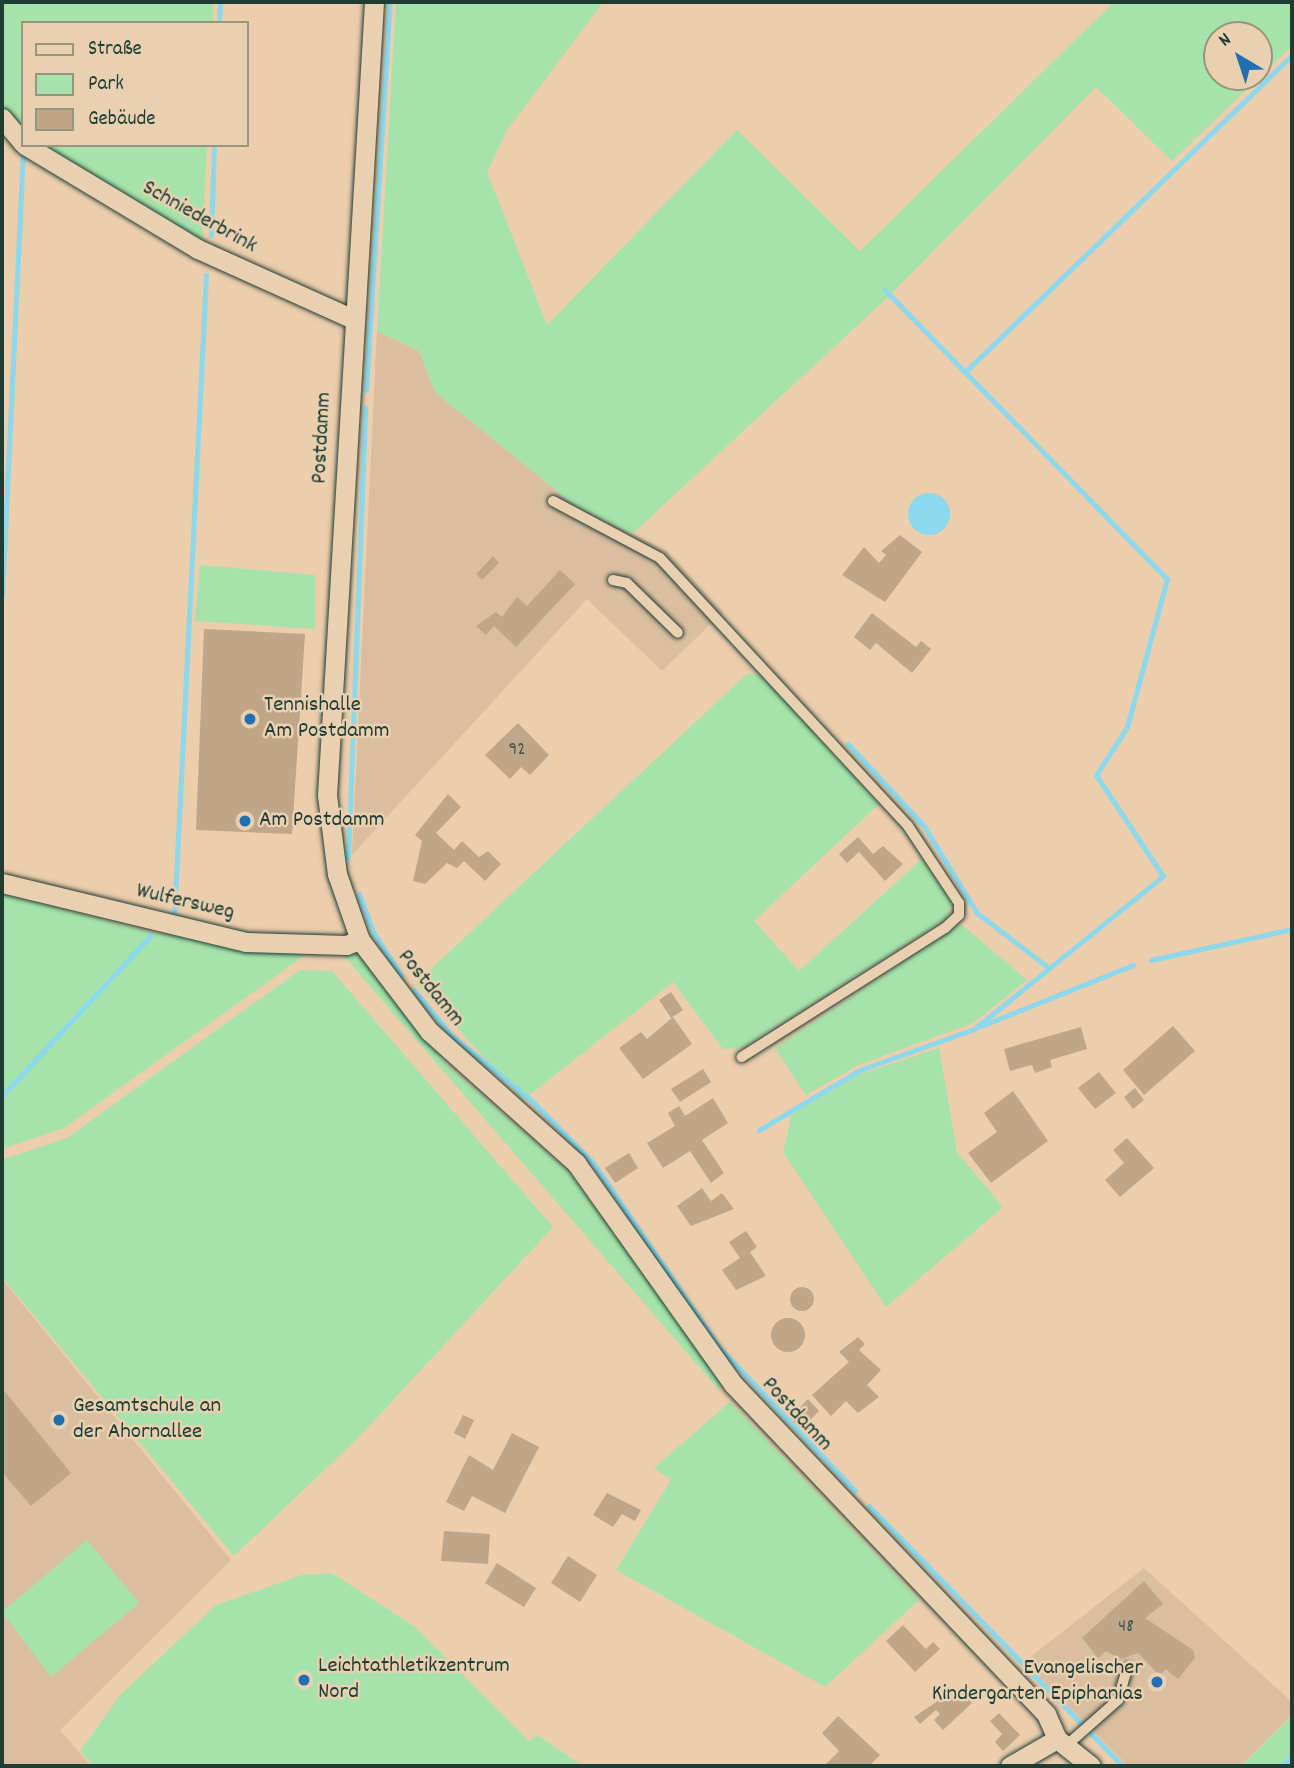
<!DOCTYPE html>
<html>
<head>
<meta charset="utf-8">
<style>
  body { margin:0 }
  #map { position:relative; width:1294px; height:1768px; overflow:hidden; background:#eccdac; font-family:Dekko,sans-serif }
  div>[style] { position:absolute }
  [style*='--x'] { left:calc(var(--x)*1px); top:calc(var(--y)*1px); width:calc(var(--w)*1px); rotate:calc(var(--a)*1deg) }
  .built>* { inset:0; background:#dabe9f }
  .green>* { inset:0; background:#a6e3aa }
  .water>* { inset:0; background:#8cd8ec }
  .round { border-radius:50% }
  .stream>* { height:5px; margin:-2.5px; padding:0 2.5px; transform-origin:2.5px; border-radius:2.5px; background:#8cd8ec }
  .building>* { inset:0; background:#bfa688 }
  .roads { filter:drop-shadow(0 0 2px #1f3d34) drop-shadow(0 0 2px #1f3d34) }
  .service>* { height:10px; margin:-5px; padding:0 5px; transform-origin:5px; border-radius:5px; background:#e9d0b1 }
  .minor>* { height:19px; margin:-9.5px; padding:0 9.5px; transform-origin:9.5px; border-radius:9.5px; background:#e9d0b1 }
  .dots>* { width:19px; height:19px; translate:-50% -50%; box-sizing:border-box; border:4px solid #e9d0b1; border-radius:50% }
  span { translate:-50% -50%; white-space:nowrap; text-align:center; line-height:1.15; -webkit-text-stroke:5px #e9d0b1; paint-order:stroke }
  .number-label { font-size:19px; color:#475749 }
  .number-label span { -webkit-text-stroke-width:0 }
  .street-label { font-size:23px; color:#1f3d34 }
  .poi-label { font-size:23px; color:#1f3d34 }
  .left { translate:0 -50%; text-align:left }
  .right { translate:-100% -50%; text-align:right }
  .frame { position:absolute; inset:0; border:4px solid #1f3d34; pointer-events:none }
  .legend { position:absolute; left:21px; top:21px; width:228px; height:126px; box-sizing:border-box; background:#e9d0b1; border:2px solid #98957f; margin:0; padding:9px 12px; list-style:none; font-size:21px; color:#1f3d34 }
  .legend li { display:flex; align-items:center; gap:14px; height:35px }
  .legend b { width:35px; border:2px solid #98957f }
  .north { position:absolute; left:1203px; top:21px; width:70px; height:70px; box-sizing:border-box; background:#e9d0b1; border:2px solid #98957f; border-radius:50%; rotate:321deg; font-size:19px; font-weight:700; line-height:28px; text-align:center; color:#1f3d34 }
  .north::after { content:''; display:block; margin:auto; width:24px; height:32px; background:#1f6fb2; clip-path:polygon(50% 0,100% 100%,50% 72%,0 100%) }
</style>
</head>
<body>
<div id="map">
  <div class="built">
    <div style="clip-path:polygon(377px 331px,419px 351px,435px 392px,574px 505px,667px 551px,723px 612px,662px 671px,587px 599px,352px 855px)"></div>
    <div style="clip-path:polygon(2px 1279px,231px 1560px,60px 1730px,91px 1766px,2px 1766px)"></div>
    <div style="clip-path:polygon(1144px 1568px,1292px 1702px,1292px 1715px,1240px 1766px,1128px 1766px,1024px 1662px)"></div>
  </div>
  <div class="green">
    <div style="clip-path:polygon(2px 2px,213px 2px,213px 23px,23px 23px,23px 135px,2px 108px)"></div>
    <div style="clip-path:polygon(evenodd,396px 2px,603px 2px,507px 130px,487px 172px,547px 325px,737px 130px,860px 251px,1114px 2px,1292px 2px,1292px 46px,1172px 161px,1096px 87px,886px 299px,632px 534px,574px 505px,435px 392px,419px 351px,377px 331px,396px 2px,1217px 35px,1259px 35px,1259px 77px,1217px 77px,1217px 35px)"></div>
    <div style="clip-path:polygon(35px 145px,207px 145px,202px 243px)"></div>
    <div style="clip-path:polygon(200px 565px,315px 575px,315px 629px,195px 621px)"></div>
    <div style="clip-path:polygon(748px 673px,762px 676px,879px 804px,754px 921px,799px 971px,922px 859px,951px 901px,947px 918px,742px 1048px,723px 1049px,673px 982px,523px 1100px,416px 983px)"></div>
    <div style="clip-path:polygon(2px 894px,151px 932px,309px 952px,64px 1128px,2px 1149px)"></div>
    <div style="clip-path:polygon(961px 924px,1027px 980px,973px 1023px,858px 1065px,806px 1095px,775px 1048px)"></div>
    <div style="clip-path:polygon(342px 954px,360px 955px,447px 1065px,569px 1172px,722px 1383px,719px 1390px)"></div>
    <div style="clip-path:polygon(300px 970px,332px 971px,553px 1227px,359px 1437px,234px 1556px,2px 1277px,2px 1160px,67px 1138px)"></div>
    <div style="clip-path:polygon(939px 1048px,957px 1152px,1003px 1207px,886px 1307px,783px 1152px,792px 1114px,858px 1075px)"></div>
    <div style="clip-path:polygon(730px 1402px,919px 1600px,825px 1687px,616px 1570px,671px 1480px,654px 1468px)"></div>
    <div style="clip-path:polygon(87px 1540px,139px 1603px,51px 1677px,2px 1612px)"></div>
    <div style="clip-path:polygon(332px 1573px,415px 1627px,529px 1741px,538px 1735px,582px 1766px,94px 1766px,80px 1751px,121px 1694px,216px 1605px,302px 1575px)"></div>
    <div style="clip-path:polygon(1292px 1716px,1292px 1764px,1241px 1766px)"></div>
  </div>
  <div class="water">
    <div class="round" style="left:908px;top:493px;width:42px;height:42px"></div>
  </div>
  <div class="stream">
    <div style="--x:219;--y:23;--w:21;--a:-87"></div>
    <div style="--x:211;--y:235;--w:90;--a:-88.1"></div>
    <div style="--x:966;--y:371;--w:454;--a:-44.1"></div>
    <div style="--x:366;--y:390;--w:389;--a:-86.5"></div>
    <div style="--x:2;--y:596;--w:441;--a:-87.3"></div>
    <div style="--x:848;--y:744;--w:112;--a:47.2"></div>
    <div style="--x:924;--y:826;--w:102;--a:58.7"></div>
    <div style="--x:977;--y:913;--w:91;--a:37.4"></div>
    <div style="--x:348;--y:858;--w:451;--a:-87.8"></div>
    <div style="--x:359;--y:894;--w:43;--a:69.4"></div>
    <div style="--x:374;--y:934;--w:50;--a:56.3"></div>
    <div style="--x:174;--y:918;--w:644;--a:-87.15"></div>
    <div style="--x:1151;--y:960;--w:144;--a:-12.4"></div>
    <div style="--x:414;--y:990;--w:58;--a:50.6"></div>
    <div style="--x:451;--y:1035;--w:104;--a:39.2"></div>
    <div style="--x:532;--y:1101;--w:88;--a:45.5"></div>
    <div style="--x:594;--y:1164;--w:220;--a:55.7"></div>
    <div style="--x:718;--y:1346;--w:199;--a:46.6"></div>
    <div style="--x:981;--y:1026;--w:164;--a:-21.9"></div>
    <div style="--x:2;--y:1096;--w:219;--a:-47.2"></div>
    <div style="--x:759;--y:1130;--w:117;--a:-30.7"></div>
    <div style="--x:860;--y:1070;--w:121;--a:-19.8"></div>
    <div style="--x:974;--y:1029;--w:243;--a:-39"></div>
    <div style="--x:1163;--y:876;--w:121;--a:-123.6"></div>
    <div style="--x:1096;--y:775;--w:57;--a:-57.1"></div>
    <div style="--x:1127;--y:727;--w:153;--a:-74.9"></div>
    <div style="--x:1167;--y:579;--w:405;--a:-134.3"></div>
    <div style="--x:869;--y:1506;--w:363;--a:45.7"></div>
    <div style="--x:1281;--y:1766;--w:15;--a:-42"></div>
  </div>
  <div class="building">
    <div style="clip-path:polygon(900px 535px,922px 552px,885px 602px,842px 575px,864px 547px,879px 563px,886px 555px,881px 551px)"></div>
    <div style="clip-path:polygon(493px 556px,499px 563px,482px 580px,476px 574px)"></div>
    <div style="clip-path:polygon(560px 570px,575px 584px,516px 647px,494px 626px,486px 635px,476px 626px,496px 612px,502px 617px,517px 597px,527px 606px)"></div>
    <div style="clip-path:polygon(872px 613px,916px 647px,921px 641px,931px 649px,912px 673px,876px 643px,870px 650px,854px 637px)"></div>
    <div style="clip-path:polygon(204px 629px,305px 634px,292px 834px,196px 830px)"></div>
    <div style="clip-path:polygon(518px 723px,549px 755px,530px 775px,521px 767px,510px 779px,485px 755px)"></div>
    <div style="clip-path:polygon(448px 794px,461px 807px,436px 833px,454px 850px,462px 841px,479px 857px,488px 851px,501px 864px,485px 881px,464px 861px,457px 868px,447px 863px,425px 884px,413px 881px,422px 841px,415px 835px)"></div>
    <div style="clip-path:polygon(858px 837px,873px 854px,883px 846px,903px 864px,885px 881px,859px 852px,847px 863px,839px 854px)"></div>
    <div style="clip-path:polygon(671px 992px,683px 1010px,671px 1018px,659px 1000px)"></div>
    <div style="clip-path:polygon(673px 1017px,692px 1044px,643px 1079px,619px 1048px,641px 1032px,647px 1039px)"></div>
    <div style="clip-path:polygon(1173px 1026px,1195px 1051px,1144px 1095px,1123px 1070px)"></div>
    <div style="clip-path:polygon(1081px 1027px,1087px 1049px,1050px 1060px,1052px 1067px,1035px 1073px,1032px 1065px,1010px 1071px,1004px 1049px)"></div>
    <div style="clip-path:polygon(703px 1069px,711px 1082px,680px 1102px,671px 1089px)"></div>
    <div style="clip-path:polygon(1099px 1072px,1116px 1093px,1095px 1109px,1078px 1088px)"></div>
    <div style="clip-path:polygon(1135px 1088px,1144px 1100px,1133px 1109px,1124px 1097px)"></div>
    <div style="clip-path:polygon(1013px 1091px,1048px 1141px,991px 1183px,968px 1153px,997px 1132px,984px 1113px)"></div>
    <div style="clip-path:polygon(713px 1098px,728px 1123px,702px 1140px,724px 1173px,711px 1183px,690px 1151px,663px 1168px,647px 1143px,675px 1126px,668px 1113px,679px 1106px,685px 1116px)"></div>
    <div style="clip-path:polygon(1127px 1138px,1154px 1168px,1120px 1197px,1105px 1180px,1124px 1163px,1113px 1150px)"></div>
    <div style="clip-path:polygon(629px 1153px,638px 1168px,615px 1183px,605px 1168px)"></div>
    <div style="clip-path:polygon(702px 1188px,711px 1201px,722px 1193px,734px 1209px,691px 1226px,677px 1206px)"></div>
    <div style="clip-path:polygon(746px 1231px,757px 1247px,750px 1252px,766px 1276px,736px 1290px,722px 1270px,740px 1258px,729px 1242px)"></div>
    <div class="round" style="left:790px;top:1287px;width:24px;height:24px"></div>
    <div class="round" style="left:771px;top:1318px;width:34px;height:34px"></div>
    <div style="clip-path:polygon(858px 1337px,865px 1344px,859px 1350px,881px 1370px,867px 1385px,879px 1397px,858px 1413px,846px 1401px,831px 1416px,812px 1395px,849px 1362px,839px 1352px)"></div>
    <div style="clip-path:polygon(2px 1388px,71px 1473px,31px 1506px,2px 1472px)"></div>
    <div style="clip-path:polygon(808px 1399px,819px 1411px,801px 1429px,790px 1418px)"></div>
    <div style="clip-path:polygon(463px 1415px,474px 1420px,465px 1439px,454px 1433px)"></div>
    <div style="clip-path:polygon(512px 1433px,539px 1447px,505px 1513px,472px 1496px,464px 1511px,446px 1502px,469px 1455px,493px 1470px)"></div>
    <div style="clip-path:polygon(607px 1493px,641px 1510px,635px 1521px,622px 1514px,613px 1527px,593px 1515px)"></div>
    <div style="clip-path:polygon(444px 1531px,490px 1534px,488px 1564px,441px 1561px)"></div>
    <div style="clip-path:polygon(568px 1556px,597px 1575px,580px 1602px,551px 1583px)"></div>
    <div style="clip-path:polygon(497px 1563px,536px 1588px,524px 1607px,485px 1583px)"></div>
    <div style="clip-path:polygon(1144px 1581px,1163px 1604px,1145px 1618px,1193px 1650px,1195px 1658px,1178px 1679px,1166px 1669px,1160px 1676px,1138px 1653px,1121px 1659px,1106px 1651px,1098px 1658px,1082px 1638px)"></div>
    <div style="clip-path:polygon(903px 1625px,926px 1649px,933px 1642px,940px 1649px,915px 1672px,886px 1641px)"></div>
    <div style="clip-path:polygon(957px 1688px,972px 1703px,943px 1730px,934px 1720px,940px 1714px,936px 1710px,920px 1724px,914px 1717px)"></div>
    <div style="clip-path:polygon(999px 1713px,1020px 1735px,1003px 1751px,995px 1742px,1002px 1734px,990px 1721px)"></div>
    <div style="clip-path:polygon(838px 1716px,880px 1755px,869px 1766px,824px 1766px,839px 1751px,822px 1733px)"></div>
  </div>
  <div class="roads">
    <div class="service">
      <div style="--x:553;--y:501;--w:121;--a:28"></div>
      <div style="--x:660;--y:558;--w:365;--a:47.2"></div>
      <div style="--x:908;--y:826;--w:92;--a:56.5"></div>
      <div style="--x:959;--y:903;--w:12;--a:90"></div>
      <div style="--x:959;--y:915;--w:19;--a:137"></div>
      <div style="--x:945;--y:928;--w:241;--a:147.6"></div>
      <div style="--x:613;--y:580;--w:14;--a:12"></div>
      <div style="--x:627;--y:583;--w:71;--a:44.4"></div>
      <div style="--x:1067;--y:1745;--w:68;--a:-41.4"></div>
      <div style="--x:1118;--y:1700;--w:33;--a:-74"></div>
    </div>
    <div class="minor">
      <div style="--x:374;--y:2;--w:794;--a:93.39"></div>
      <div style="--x:327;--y:795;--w:80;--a:82.8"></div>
      <div style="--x:337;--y:874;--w:70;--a:70.8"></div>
      <div style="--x:360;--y:940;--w:114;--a:52.8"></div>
      <div style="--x:429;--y:1031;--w:198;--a:41.9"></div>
      <div style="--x:576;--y:1163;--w:271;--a:54.6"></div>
      <div style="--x:733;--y:1384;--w:455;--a:46.5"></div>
      <div style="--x:1046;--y:1714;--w:27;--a:66"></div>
      <div style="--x:1057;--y:1739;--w:43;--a:38.5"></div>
      <div style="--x:2;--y:118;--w:33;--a:50"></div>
      <div style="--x:25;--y:145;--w:202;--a:31"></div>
      <div style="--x:198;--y:249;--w:172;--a:24.3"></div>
      <div style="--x:2;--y:883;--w:251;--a:13.6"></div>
      <div style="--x:246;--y:942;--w:100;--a:1.7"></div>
      <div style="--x:346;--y:945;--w:15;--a:-20"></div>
      <div style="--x:1010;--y:1766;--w:54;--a:-29.9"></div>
    </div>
  </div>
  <div class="dots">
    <div style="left:250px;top:719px;background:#1f6fb2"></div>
    <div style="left:245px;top:821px;background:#1f6fb2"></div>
    <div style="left:59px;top:1420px;background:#1f6fb2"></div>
    <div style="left:304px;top:1680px;background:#1f6fb2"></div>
    <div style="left:1157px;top:1682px;background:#1f6fb2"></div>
  </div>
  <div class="number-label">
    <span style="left:517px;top:751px">92</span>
    <span style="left:1126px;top:1628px">48</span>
  </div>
  <div class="street-label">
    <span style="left:199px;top:218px;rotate:29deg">Schniederbrink</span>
    <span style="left:323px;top:438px;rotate:-87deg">Postdamm</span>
    <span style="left:185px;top:903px;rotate:13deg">Wulfersweg</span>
    <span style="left:430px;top:989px;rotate:51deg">Postdamm</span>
    <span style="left:796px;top:1415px;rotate:47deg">Postdamm</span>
  </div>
  <div class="poi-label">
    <span class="left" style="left:264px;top:719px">Tennishalle<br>Am Postdamm</span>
    <span class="left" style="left:259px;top:821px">Am Postdamm</span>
    <span class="left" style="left:73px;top:1420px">Gesamtschule an<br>der Ahornallee</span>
    <span class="left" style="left:318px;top:1680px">Leichtathletikzentrum<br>Nord</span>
    <span class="right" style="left:1143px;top:1682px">Evangelischer<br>Kindergarten Epiphanias</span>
  </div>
  <div class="frame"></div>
  <ul class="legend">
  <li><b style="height:9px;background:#e9d0b1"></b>Straße</li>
  <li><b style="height:19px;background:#a6e3aa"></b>Park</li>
  <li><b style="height:19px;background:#bfa688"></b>Gebäude</li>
  </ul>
  <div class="north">N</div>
</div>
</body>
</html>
